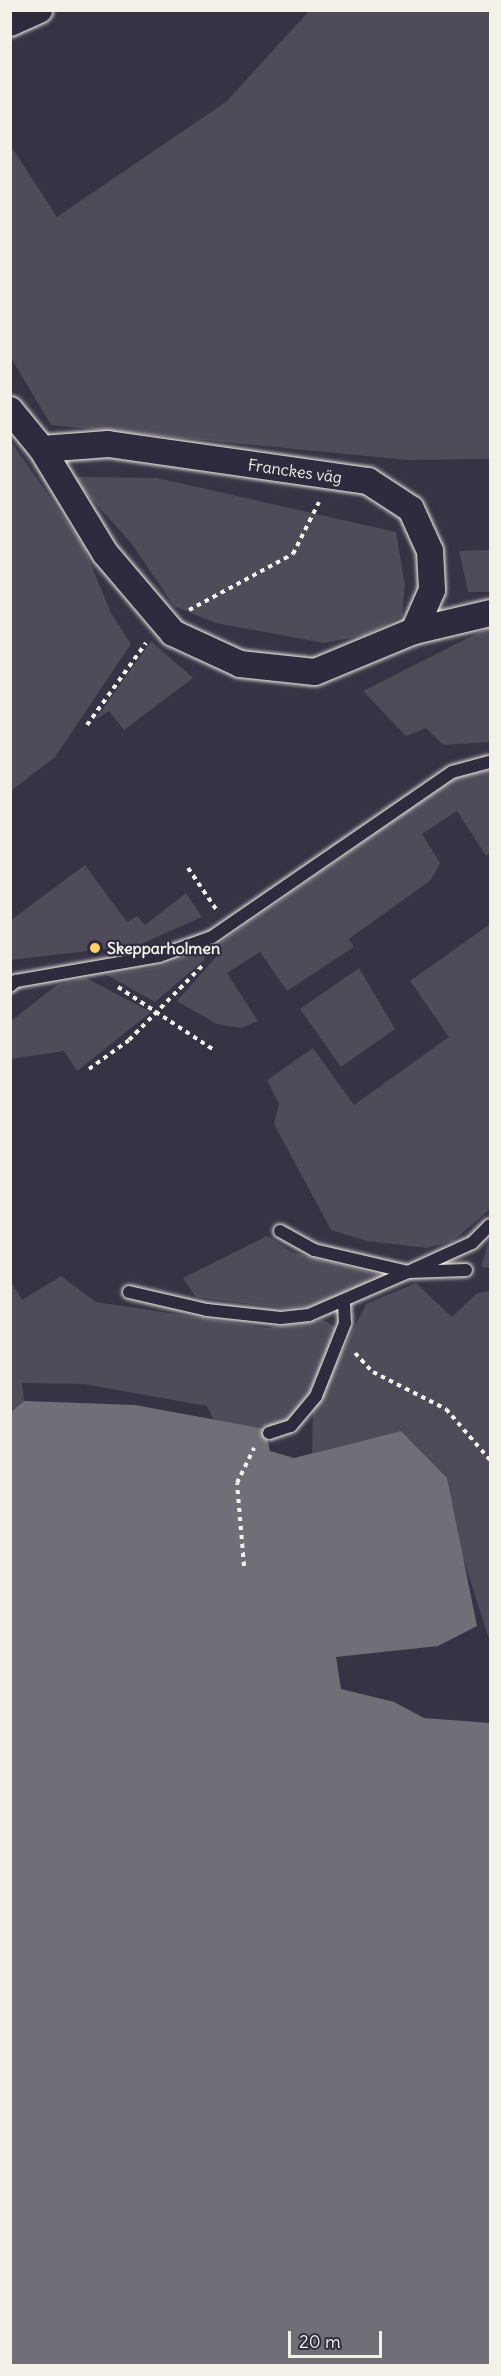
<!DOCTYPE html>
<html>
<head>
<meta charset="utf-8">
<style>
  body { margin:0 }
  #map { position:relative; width:501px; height:2376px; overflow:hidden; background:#373244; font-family:Delius,sans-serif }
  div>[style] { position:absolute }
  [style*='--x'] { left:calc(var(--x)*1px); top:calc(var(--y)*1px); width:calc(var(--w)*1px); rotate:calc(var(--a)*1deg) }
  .green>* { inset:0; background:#504b59 }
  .water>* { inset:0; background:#726e77 }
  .path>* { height:4px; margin-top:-2px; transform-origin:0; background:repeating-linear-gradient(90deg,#f4f1e8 0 4.5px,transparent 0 9px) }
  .roads { filter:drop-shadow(0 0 2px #f4f1e8) drop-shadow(0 0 2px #f4f1e8) }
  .lane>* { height:12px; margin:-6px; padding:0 6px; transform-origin:6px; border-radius:6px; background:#2f2a3d }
  .street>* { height:26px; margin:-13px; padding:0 13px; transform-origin:13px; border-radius:13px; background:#2f2a3d }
  .dots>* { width:16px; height:16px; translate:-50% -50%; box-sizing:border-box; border:3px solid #2f2a3d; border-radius:50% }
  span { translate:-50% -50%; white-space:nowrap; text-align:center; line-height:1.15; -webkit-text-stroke:4.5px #2f2a3d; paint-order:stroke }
  .street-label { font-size:16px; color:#f4f1e8 }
  .poi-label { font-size:16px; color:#f4f1e8; font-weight:700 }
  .left { translate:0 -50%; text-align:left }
  .frame { position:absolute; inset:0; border:12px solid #f4f1e8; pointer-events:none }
  .scale { position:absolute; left:288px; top:2331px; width:94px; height:27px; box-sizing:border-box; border:3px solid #f4f1e8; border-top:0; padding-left:8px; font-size:18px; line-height:21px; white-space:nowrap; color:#f4f1e8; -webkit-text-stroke:4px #2f2a3d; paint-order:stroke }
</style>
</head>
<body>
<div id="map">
  <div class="green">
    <div style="clip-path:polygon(309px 11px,490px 11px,490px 459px,407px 460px,51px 425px,11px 358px,11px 146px,57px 217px,227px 101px)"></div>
    <div style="clip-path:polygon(10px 440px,83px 545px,111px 613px,131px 644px,55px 757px,11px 791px)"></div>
    <div style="clip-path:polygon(72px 477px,157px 478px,396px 532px,405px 586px,402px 616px,366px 635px,324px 643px,216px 623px,174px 606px,131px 543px)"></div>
    <div style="clip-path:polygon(490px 550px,490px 592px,468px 592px,459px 551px)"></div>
    <div style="clip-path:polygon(490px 627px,490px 742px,443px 745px,426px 728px,406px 736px,363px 691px)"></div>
    <div style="clip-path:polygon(151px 641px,193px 678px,124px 730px,109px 711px,95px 720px)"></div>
    <div style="clip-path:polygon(490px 770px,490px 853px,486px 856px,457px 811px,422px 834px,440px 863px,431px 880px,349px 939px,354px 947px,287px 991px,260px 952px,227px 973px,258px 1021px,241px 1028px,217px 1024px,177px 1001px,216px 957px,221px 942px,455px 778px)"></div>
    <div style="clip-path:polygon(85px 865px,127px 922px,137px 916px,145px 925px,186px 893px,202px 917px,139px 945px,11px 960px,11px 920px)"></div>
    <div style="clip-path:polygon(490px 924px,490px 1209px,453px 1241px,427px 1248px,367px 1241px,331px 1230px,274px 1124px,279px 1104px,267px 1080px,313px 1048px,354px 1105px,449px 1037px,410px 981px)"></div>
    <div style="clip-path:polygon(207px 949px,204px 960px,155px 1002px,107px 975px,158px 967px)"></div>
    <div style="clip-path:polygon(359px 968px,395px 1029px,341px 1067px,300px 1009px)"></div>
    <div style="clip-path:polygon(86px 978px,151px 1012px,77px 1071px,64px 1051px,11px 1059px,11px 1021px,57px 985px)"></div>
    <div style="clip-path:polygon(267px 1236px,292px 1252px,383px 1276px,312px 1306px,284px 1308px,196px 1297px,183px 1278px)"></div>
    <div style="clip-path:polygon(490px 1240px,490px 1268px,481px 1267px,488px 1243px)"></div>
    <div style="clip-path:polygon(61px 1276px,96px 1302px,267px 1328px,324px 1320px,338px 1329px,310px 1391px,287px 1424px,265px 1429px,235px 1424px,213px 1419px,207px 1406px,83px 1384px,22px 1383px,24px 1401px,11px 1412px,10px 1280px,22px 1300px)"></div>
    <div style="clip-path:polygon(416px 1283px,452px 1317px,477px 1293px,490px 1291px,490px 1642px,457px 1539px,447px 1478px,401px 1431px,312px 1453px,313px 1411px,366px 1304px)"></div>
  </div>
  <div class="water">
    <div style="clip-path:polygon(24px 1401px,135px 1405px,265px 1429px,270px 1451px,294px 1458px,401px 1431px,447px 1478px,477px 1626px,438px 1646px,336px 1657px,341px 1689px,394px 1702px,424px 1718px,490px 1723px,490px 2365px,11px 2366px,11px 1412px)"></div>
  </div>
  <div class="path">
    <div style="--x:189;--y:610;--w:118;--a:-28.3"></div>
    <div style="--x:293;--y:554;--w:58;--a:-63.4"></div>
    <div style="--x:87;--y:725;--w:101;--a:-54.3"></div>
    <div style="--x:188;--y:868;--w:50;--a:55.7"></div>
    <div style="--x:118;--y:987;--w:115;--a:33.3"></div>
    <div style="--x:89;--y:1069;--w:49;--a:-35.9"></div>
    <div style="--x:129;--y:1040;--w:107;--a:-45.4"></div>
    <div style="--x:355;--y:1353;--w:26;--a:47"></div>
    <div style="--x:373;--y:1372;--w:82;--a:26.9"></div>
    <div style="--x:446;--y:1409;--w:67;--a:49.2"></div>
    <div style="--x:244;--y:1566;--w:83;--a:-94.8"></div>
    <div style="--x:237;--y:1483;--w:39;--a:-64"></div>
  </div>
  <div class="roads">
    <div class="lane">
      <div style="--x:10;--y:986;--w:8;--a:-40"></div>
      <div style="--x:16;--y:981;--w:145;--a:-9.9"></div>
      <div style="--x:159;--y:956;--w:56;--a:-19.7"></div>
      <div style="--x:212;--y:937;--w:291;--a:-34.5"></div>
      <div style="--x:452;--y:772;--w:39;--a:-15"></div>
      <div style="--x:280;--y:1231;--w:39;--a:29"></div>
      <div style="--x:314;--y:1250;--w:97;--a:13.2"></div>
      <div style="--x:466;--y:1270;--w:58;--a:178"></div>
      <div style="--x:408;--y:1272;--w:70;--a:-24.4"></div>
      <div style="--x:472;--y:1243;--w:25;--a:-45"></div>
      <div style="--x:129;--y:1292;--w:80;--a:13"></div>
      <div style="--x:207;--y:1310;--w:74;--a:6.2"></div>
      <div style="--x:281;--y:1318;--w:28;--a:-6"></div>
      <div style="--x:309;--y:1315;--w:108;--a:-23.5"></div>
      <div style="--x:269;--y:1433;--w:23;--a:-18"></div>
      <div style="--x:291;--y:1426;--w:39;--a:-50"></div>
      <div style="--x:316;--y:1396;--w:79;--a:-68.3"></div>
      <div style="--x:345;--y:1323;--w:21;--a:-93"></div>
    </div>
    <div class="street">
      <div style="--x:10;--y:23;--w:32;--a:-24"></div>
      <div style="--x:10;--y:410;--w:50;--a:50.6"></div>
      <div style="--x:42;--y:449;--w:122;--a:58.8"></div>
      <div style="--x:105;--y:553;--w:105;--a:49.6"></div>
      <div style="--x:173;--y:633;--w:74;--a:24.8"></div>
      <div style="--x:240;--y:664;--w:75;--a:6.1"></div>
      <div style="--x:315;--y:672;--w:107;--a:-22.5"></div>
      <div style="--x:414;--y:631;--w:78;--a:-13.3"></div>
      <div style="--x:42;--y:449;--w:66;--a:-4.3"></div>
      <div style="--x:108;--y:444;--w:263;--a:8.1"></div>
      <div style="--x:368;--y:481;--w:51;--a:33.1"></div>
      <div style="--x:411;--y:509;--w:46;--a:65.7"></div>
      <div style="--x:430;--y:551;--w:39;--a:87"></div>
      <div style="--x:432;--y:590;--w:45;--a:113.7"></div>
    </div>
  </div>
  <div class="dots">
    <div style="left:95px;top:948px;background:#ffd166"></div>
  </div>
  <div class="street-label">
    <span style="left:295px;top:471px;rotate:8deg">Franckes väg</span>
  </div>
  <div class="poi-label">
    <span class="left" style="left:107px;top:948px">Skepparholmen</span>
  </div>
  <div class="frame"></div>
  <div class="scale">20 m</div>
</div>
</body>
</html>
